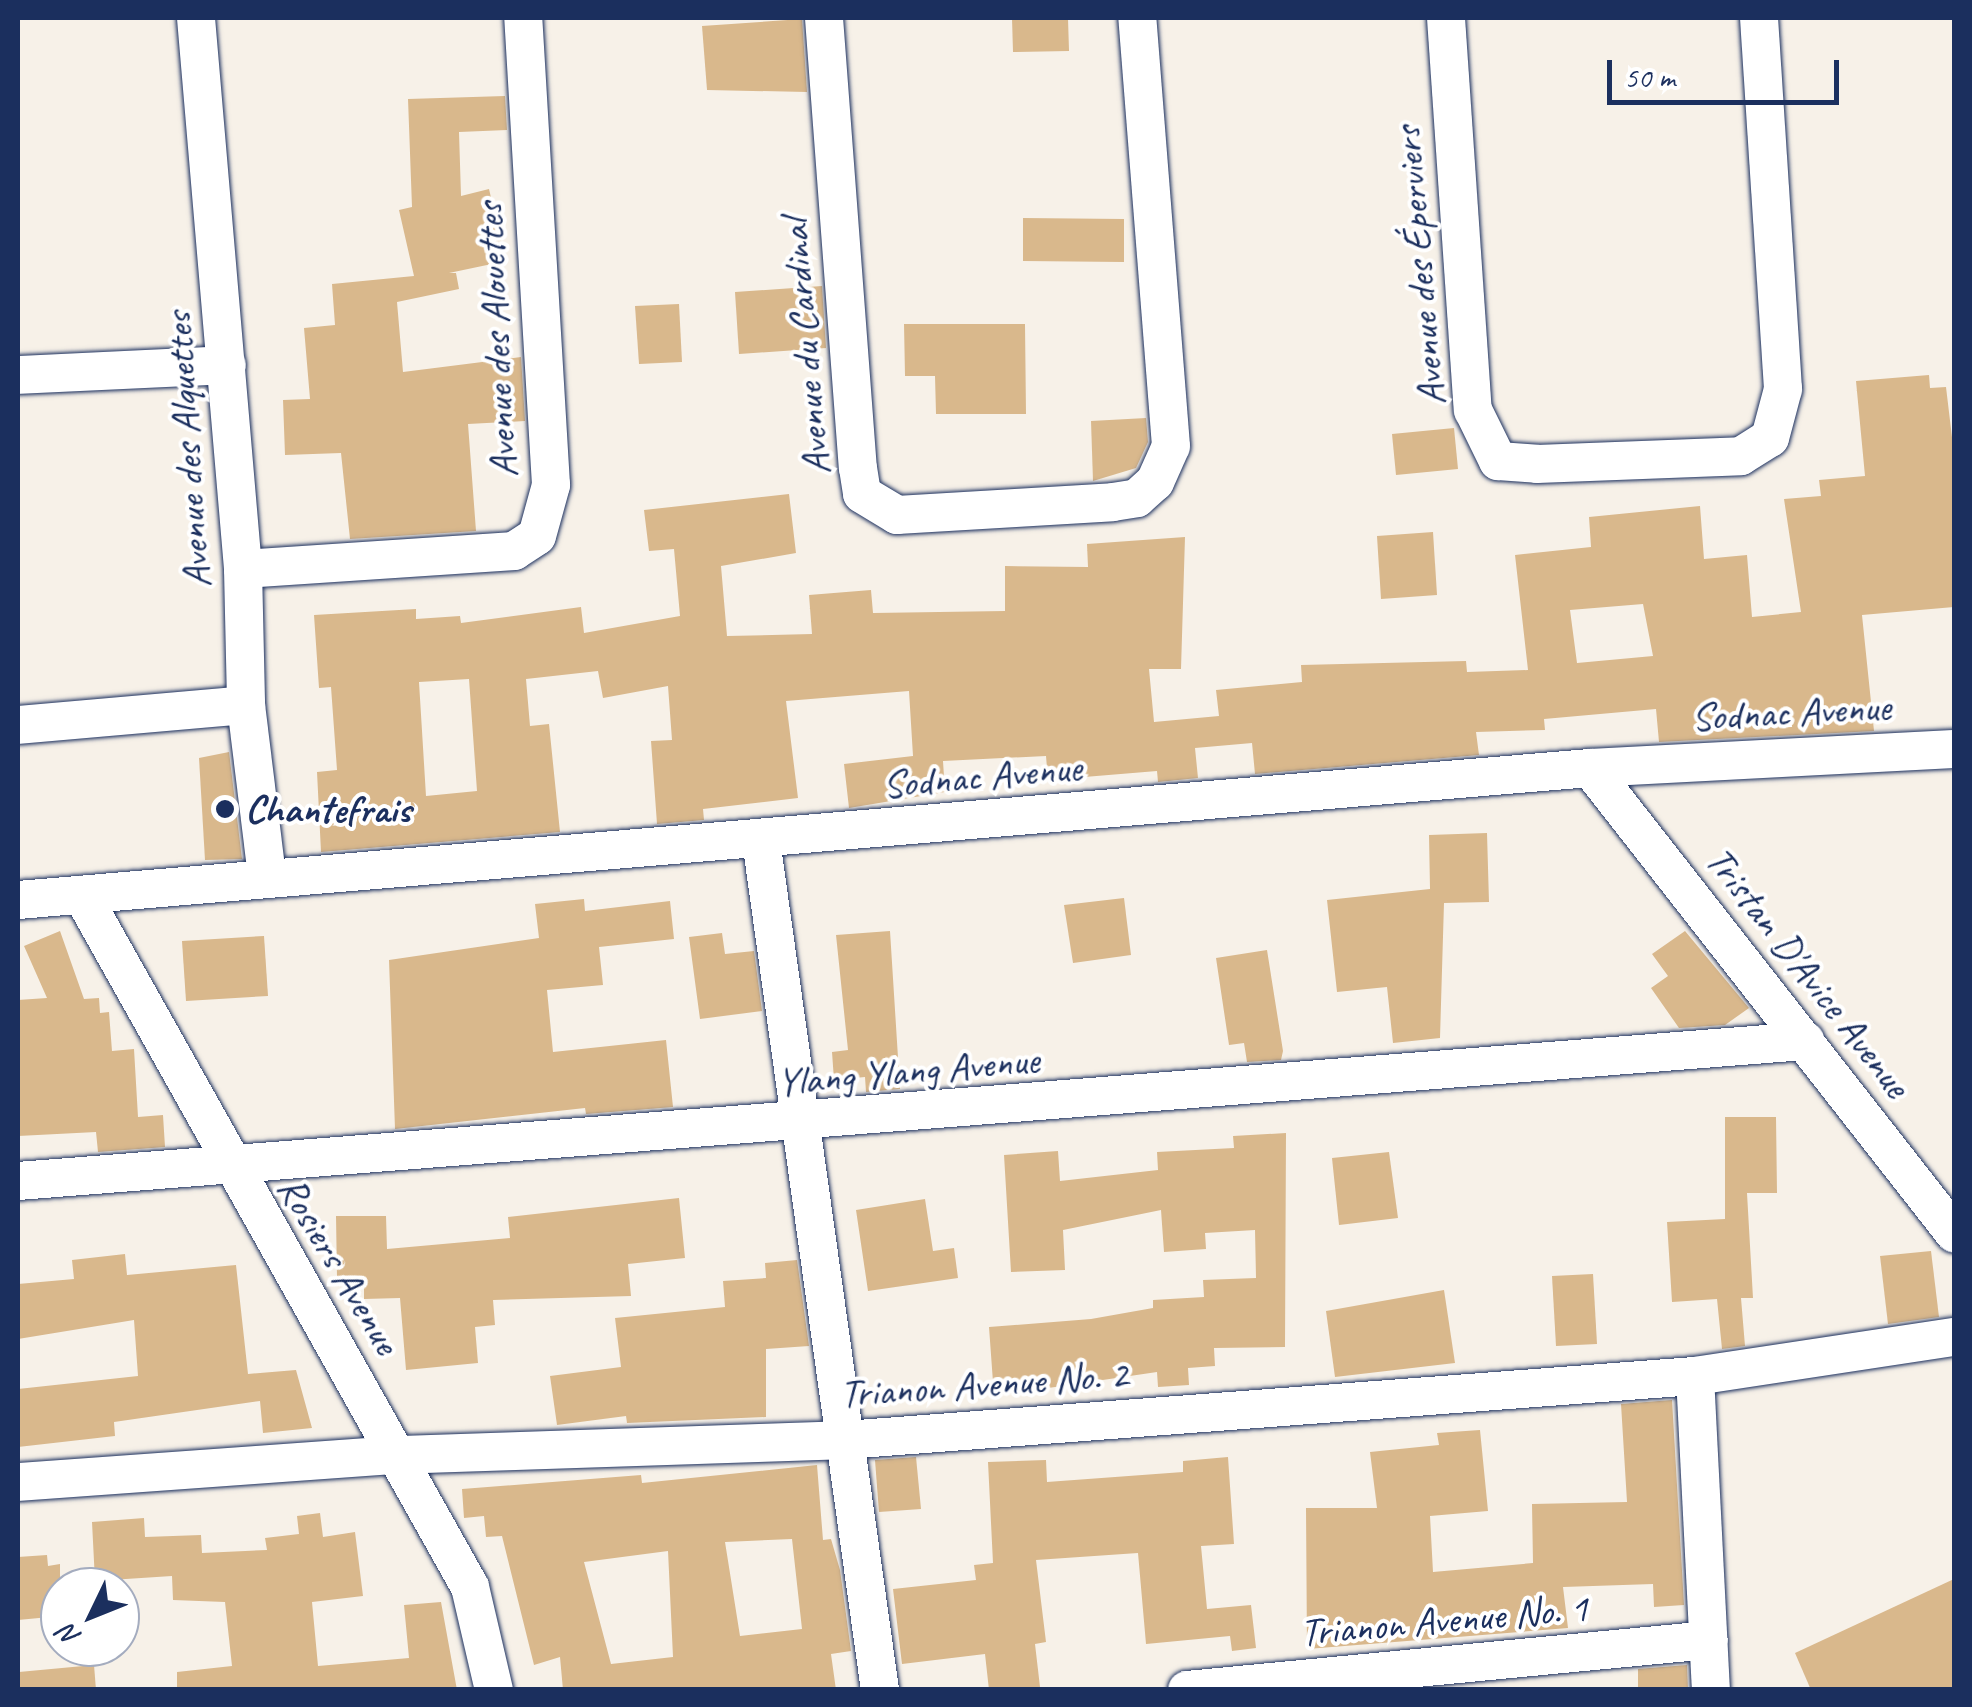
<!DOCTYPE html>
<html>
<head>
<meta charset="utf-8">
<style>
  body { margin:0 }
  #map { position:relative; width:1972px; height:1707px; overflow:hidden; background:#f7f1e8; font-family:Caveat,sans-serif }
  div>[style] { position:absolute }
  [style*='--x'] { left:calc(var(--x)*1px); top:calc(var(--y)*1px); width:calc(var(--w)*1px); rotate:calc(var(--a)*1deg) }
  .building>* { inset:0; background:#d9b88c }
  .roads { filter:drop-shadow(0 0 2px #1b2f5e) drop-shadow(0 0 2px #1b2f5e) }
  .street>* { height:38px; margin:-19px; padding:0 19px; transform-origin:19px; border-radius:19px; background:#fff }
  .dots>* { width:28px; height:28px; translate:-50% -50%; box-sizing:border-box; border:5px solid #fff; border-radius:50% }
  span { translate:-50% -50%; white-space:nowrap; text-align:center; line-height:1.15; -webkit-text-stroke:8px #fff; paint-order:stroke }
  .street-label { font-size:40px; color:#1b2f5e }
  .poi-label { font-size:40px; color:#1b2f5e; font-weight:700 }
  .left { translate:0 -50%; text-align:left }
  .frame { position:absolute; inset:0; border:20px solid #1b2f5e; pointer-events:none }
  .north { position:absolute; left:40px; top:1567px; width:100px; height:100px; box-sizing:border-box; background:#fff; border:2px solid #a4acbf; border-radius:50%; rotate:227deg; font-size:28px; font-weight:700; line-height:40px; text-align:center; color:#1b2f5e }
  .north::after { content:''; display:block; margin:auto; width:35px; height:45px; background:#1b2f5e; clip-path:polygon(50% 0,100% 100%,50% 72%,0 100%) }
  .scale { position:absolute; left:1607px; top:60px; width:232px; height:45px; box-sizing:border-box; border:5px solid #1b2f5e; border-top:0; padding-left:12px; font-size:30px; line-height:35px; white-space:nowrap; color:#1b2f5e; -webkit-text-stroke:8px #fff; paint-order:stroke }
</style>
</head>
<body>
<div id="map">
  <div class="building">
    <div style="clip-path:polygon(1012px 18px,1068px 18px,1069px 51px,1013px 52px)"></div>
    <div style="clip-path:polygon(802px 19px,807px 92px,707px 90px,702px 26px)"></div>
    <div style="clip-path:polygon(505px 96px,507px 130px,459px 132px,461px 196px,489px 189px,506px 261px,449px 273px,456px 273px,459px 289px,397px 302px,403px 372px,521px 357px,525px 421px,468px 424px,476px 531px,350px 539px,341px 453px,285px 455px,283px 400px,310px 399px,304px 328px,335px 325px,332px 284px,414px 276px,399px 210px,412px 207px,408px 99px)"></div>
    <div style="clip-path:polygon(1023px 218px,1124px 219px,1124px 262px,1023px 261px)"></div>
    <div style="clip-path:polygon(822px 286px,826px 348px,739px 354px,735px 292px)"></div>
    <div style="clip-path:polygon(679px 304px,682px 362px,639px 364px,635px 306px)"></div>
    <div style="clip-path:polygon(904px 324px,1025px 324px,1026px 414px,936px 414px,935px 376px,905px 376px)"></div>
    <div style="clip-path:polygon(evenodd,1929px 375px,1930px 388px,1946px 387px,1954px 454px,1954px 607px,1862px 615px,1874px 731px,1659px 742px,1656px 709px,1544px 719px,1545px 730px,1476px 732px,1479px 755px,1255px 774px,1252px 743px,1195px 748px,1198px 778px,1158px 782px,1157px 771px,1048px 780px,1046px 756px,943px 761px,945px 792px,849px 808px,844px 764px,913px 756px,909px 691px,786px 701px,798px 798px,703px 809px,704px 820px,657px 824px,651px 741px,672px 740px,668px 686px,603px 698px,598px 671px,526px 679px,530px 726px,549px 724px,560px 832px,321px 852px,317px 772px,337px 770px,331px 687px,319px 688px,314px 615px,416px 609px,416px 619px,460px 616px,461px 623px,581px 607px,584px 633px,680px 616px,674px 549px,649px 551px,644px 510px,789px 494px,796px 553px,721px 566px,727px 636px,812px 634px,809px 595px,871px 590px,873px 613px,1005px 611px,1005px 566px,1088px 567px,1087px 544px,1185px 537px,1181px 669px,1149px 669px,1154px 722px,1219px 716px,1216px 690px,1302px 682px,1301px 665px,1466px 661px,1467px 672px,1528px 670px,1515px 555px,1591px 547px,1589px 517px,1700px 506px,1704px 559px,1747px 555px,1752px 617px,1801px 612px,1784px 499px,1821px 496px,1819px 480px,1865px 476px,1856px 381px,1929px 375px,1643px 604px,1653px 656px,1577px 663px,1570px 610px,1643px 604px,1929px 375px,469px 679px,477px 791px,426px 796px,419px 682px,469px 679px)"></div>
    <div style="clip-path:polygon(1146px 418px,1148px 442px,1136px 468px,1093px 481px,1091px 421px)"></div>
    <div style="clip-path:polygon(1454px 428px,1458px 469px,1396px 475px,1392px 434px)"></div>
    <div style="clip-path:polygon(1433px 532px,1437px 595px,1381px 599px,1377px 536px)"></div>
    <div style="clip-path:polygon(229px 752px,242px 859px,205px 860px,199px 758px)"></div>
    <div style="clip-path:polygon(1487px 833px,1489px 902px,1444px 903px,1440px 1038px,1393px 1043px,1387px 987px,1337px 992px,1327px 900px,1430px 889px,1429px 835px)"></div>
    <div style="clip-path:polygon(1124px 898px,1131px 955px,1073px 963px,1064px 905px)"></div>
    <div style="clip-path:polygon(584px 899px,585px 911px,670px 901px,674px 939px,599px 947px,603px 985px,547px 990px,553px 1052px,666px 1040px,673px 1107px,586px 1114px,585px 1108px,395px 1129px,389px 960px,539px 938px,535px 904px)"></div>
    <div style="clip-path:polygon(60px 931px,84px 999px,99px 998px,100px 1013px,109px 1012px,112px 1051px,134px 1049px,138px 1117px,163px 1115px,165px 1147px,98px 1152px,96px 1132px,18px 1136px,18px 1000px,47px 998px,24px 946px)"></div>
    <div style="clip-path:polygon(890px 931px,900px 1089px,866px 1092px,865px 1077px,834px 1080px,832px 1052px,848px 1050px,836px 935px)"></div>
    <div style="clip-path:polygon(1685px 931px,1749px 1008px,1725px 1025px,1679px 1028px,1651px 988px,1668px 976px,1652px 954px)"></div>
    <div style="clip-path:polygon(722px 933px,725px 954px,754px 951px,762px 1011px,700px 1019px,689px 937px)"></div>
    <div style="clip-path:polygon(264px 936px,268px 996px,186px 1001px,182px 941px)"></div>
    <div style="clip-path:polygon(1267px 950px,1283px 1051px,1281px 1060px,1247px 1062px,1244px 1043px,1229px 1045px,1216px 958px)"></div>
    <div style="clip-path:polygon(1725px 1117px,1776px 1117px,1777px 1193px,1747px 1193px,1753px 1298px,1741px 1298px,1745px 1346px,1722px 1349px,1717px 1299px,1672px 1302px,1667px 1222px,1725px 1219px)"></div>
    <div style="clip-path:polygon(1286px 1133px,1285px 1347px,1214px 1348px,1215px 1366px,1188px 1368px,1189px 1385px,1158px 1387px,1157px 1372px,994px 1396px,989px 1327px,1091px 1319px,1153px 1308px,1153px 1300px,1204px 1297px,1203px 1280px,1256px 1278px,1255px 1230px,1205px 1233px,1206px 1249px,1164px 1252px,1161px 1210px,1063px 1230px,1065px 1270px,1011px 1272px,1004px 1155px,1058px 1151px,1060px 1181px,1158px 1170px,1157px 1152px,1234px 1148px,1233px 1136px)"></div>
    <div style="clip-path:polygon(1389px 1152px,1398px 1218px,1339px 1225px,1332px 1158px)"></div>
    <div style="clip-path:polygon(679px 1198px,685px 1258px,628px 1264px,631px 1296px,493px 1300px,495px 1325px,475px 1327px,478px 1363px,406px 1370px,400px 1298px,364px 1299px,364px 1276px,337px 1277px,336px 1216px,386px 1216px,387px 1249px,510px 1238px,508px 1217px)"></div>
    <div style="clip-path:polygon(925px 1199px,933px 1251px,954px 1248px,958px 1278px,868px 1291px,856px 1210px)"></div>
    <div style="clip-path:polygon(1931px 1251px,1939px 1317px,1888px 1324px,1880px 1256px)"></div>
    <div style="clip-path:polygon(125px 1254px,127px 1275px,236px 1265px,248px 1374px,296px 1370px,312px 1428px,263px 1433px,260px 1401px,114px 1422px,115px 1436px,18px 1447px,18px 1389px,138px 1376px,134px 1320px,18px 1339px,18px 1284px,74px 1279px,72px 1260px)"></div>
    <div style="clip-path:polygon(797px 1260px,809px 1346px,766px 1349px,766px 1417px,627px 1423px,626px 1416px,557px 1425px,550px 1376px,621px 1367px,615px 1318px,725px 1307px,723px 1281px,766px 1278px,765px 1263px)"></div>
    <div style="clip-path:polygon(1593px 1274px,1597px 1344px,1556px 1346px,1552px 1276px)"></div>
    <div style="clip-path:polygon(1444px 1290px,1455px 1363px,1335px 1377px,1326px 1311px)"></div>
    <div style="clip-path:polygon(1672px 1400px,1684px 1605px,1654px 1607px,1653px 1584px,1563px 1587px,1568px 1628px,1307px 1649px,1306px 1508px,1377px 1508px,1370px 1452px,1439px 1445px,1437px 1433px,1480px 1430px,1488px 1511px,1430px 1516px,1433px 1572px,1533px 1563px,1532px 1504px,1627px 1502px,1621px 1404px)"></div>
    <div style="clip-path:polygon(916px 1457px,921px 1509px,879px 1512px,875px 1460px)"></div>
    <div style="clip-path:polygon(1228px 1457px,1234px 1544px,1201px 1546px,1207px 1609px,1251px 1605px,1256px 1648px,1232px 1651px,1230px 1636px,1146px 1644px,1138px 1553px,1036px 1560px,1046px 1642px,1035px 1644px,1040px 1687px,989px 1690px,985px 1654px,902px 1664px,893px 1589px,976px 1580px,974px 1565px,993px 1563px,988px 1462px,1046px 1460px,1047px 1482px,1183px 1472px,1183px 1461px)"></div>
    <div style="clip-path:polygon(evenodd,817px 1465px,823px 1540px,831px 1539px,840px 1570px,851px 1651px,831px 1654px,836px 1690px,563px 1690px,560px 1657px,534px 1665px,502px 1536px,486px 1537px,484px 1516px,464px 1518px,462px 1489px,641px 1475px,642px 1483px,817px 1465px,792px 1539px,802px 1629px,740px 1636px,725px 1542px,792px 1539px,817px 1465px,668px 1551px,673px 1657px,611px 1664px,584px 1562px,668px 1551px)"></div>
    <div style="clip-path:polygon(320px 1513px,323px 1537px,355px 1532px,363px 1596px,312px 1602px,318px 1666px,409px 1658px,404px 1605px,441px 1602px,457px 1690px,177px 1690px,177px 1672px,232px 1666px,225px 1602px,173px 1600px,172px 1576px,95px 1581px,92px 1522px,144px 1518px,145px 1537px,201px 1535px,202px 1553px,267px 1550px,265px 1538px,299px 1534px,297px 1516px)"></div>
    <div style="clip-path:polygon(47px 1555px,48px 1566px,60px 1564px,60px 1616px,18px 1620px,18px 1557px)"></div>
    <div style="clip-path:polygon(1954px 1579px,1954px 1690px,1811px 1690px,1795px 1653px)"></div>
    <div style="clip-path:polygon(94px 1665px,96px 1690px,20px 1690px,19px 1672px)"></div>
    <div style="clip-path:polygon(1687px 1665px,1688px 1690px,1638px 1690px,1638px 1669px)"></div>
  </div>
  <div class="roads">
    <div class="street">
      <div style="--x:196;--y:18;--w:553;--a:85.12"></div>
      <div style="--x:243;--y:569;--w:136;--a:88.7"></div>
      <div style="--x:246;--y:705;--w:172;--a:83"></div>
      <div style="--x:824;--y:18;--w:451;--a:85.7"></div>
      <div style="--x:858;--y:468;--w:26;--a:81"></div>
      <div style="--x:862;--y:494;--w:41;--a:31"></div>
      <div style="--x:897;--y:515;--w:216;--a:-3.4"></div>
      <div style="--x:1113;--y:502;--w:24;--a:-9"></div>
      <div style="--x:1137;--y:498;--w:24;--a:-42"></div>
      <div style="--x:1155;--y:482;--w:39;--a:-66"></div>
      <div style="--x:1171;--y:446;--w:429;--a:-94.5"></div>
      <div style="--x:1446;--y:18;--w:393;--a:86.1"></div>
      <div style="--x:1473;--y:410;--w:57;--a:63.9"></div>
      <div style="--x:1498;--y:461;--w:39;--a:4"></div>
      <div style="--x:1537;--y:464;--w:204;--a:-2.2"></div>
      <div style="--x:1741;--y:456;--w:34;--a:-32"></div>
      <div style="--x:1770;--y:438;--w:51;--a:-75.1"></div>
      <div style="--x:1783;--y:389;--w:372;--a:-93.7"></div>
      <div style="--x:18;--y:375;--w:209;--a:-2.7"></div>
      <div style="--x:243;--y:569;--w:272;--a:-3.8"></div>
      <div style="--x:514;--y:551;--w:27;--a:-33"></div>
      <div style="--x:537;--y:536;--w:53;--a:-74.6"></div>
      <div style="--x:551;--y:485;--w:468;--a:-93.4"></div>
      <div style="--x:18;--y:725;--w:229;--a:-5"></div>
      <div style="--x:1590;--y:768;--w:591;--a:51.95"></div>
      <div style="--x:761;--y:840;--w:858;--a:82.03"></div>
      <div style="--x:82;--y:895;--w:793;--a:60.72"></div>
      <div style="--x:470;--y:1587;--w:106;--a:76.9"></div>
      <div style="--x:18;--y:900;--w:1578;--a:-4.8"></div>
      <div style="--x:1590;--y:768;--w:364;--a:-3"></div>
      <div style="--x:18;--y:1181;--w:1793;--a:-4.48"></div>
      <div style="--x:1695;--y:1376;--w:314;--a:87.1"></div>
      <div style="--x:18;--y:1482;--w:381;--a:-4.1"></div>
      <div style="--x:398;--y:1455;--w:447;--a:-1.9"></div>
      <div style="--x:845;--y:1440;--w:852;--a:-4.31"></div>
      <div style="--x:1695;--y:1376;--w:262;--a:-8.6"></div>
      <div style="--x:1187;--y:1690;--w:524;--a:-5.47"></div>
    </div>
  </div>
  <div class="dots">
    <div style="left:225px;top:809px;background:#1b2f5e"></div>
  </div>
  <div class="street-label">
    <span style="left:1419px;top:266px;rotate:-95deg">Avenue des Éperviers</span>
    <span style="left:496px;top:340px;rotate:-93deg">Avenue des Alouettes</span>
    <span style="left:805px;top:347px;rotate:-95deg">Avenue du Cardinal</span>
    <span style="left:187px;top:450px;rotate:-94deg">Avenue des Alquettes</span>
    <span style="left:1791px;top:712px;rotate:-3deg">Sodnac Avenue</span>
    <span style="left:982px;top:776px;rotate:-5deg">Sodnac Avenue</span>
    <span style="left:1808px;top:972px;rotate:52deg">Tristan D'Avice Avenue</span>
    <span style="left:908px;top:1071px;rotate:-5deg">Ylang Ylang Avenue</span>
    <span style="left:339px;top:1265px;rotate:59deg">Rosiers Avenue</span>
    <span style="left:984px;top:1384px;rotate:-4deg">Trianon Avenue No. 2</span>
    <span style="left:1444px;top:1620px;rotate:-5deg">Trianon Avenue No. 1</span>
  </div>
  <div class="poi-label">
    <span class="left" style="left:245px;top:809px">Chantefrais</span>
  </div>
  <div class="frame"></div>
  <div class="north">N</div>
  <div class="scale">50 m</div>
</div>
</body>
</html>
